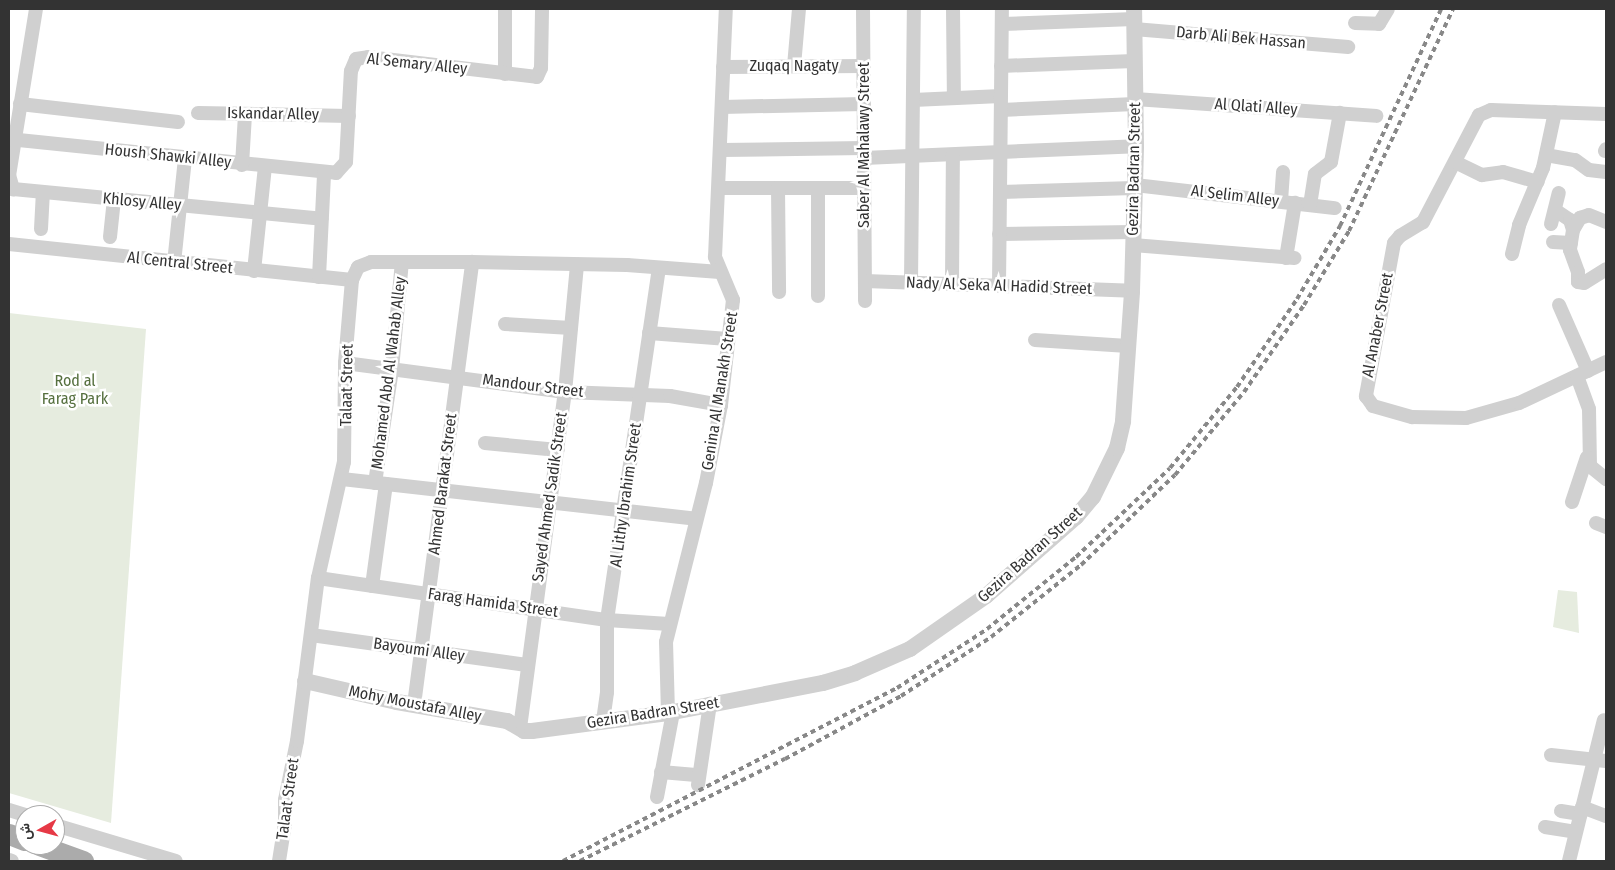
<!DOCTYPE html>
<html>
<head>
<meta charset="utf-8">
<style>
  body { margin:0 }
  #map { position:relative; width:1615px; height:870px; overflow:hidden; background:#fff; font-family:"Fira Sans Condensed",Vazirmatn,sans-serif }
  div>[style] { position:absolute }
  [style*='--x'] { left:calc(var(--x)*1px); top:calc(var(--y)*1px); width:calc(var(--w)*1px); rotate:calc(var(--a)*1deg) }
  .green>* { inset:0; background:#e6ecdf }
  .minor>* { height:14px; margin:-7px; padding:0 7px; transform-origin:7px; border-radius:7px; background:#d0d0d0 }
  .tertiary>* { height:16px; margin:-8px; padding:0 8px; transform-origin:8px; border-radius:8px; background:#d0d0d0 }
  .primary>* { height:21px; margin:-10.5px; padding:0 10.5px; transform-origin:10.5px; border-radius:10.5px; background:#ababab }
  .rail>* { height:4px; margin-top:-2px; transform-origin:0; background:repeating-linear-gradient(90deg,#888 0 5px,transparent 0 9px) }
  span { translate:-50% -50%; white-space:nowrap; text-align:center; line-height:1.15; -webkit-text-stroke:5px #fff; paint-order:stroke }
  .street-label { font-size:16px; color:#333 }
  .park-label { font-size:16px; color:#56703f }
  .frame { position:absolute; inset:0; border:10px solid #333; pointer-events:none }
  .north { position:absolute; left:15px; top:805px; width:50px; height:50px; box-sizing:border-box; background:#fff; border:1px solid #adadad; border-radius:50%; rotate:263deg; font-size:14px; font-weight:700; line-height:20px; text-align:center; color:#333 }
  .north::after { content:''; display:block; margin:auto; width:18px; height:22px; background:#e63946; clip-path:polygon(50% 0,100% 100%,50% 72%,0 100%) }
</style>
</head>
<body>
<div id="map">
  <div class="green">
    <div style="clip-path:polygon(9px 313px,146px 329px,111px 823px,9px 793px)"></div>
    <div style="clip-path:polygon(1558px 590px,1577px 592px,1579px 633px,1553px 627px)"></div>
  </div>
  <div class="minor">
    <div style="--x:36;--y:9;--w:168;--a:99.2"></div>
    <div style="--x:9;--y:175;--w:15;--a:74"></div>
    <div style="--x:13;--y:189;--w:310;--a:5.5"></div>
    <div style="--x:505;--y:9;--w:65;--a:90"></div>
    <div style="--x:863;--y:9;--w:292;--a:89.6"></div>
    <div style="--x:953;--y:9;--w:89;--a:89.4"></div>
    <div style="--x:1355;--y:23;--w:24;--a:2"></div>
    <div style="--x:1379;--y:24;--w:17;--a:-59"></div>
    <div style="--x:1002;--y:24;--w:132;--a:-2.2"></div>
    <div style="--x:1134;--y:29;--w:215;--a:4.8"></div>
    <div style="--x:794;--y:66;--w:57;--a:-85"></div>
    <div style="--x:1001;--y:66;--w:133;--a:-2.2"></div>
    <div style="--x:723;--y:67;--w:141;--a:-0.4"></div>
    <div style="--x:1135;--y:99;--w:242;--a:4"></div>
    <div style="--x:913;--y:100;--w:88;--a:-2.6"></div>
    <div style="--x:20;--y:104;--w:159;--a:6.5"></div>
    <div style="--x:722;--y:107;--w:142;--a:-1.2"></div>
    <div style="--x:1001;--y:110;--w:134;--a:-2.6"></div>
    <div style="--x:198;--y:113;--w:151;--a:1.1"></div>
    <div style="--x:1606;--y:114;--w:115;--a:-178"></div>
    <div style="--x:1491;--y:110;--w:13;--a:157"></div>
    <div style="--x:1479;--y:115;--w:121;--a:117.6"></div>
    <div style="--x:1423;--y:222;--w:27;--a:149"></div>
    <div style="--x:1400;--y:236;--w:9;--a:131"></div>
    <div style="--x:1394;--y:243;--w:156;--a:100.4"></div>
    <div style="--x:1366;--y:396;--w:12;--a:55"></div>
    <div style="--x:1373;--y:406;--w:41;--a:15.8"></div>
    <div style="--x:1412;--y:417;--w:54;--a:1.1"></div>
    <div style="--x:1466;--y:418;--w:55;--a:-15.8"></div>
    <div style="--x:1519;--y:403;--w:96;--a:-25.2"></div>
    <div style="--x:9;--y:139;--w:329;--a:5.9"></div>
    <div style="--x:336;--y:173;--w:15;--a:-48"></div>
    <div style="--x:346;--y:162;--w:91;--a:-86.9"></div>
    <div style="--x:351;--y:71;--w:13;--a:-67"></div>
    <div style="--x:356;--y:59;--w:12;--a:-9"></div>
    <div style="--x:368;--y:57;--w:170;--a:6.7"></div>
    <div style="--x:537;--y:77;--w:10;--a:-66"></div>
    <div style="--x:541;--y:68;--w:59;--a:-89"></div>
    <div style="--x:721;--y:150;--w:143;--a:-0.8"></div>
    <div style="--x:1605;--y:151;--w:2;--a:-63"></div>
    <div style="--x:1546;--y:155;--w:29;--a:10"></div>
    <div style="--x:1575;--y:160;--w:17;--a:36"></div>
    <div style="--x:1589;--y:170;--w:17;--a:7"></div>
    <div style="--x:864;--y:158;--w:272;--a:-2.5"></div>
    <div style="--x:1455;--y:162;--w:30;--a:26"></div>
    <div style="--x:1482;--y:175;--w:21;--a:-8"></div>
    <div style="--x:1503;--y:172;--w:36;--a:16"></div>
    <div style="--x:242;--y:165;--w:51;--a:-86.6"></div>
    <div style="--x:1135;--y:185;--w:201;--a:6.6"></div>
    <div style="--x:719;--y:188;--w:145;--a:0"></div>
    <div style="--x:778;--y:188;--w:104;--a:89.4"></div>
    <div style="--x:818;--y:188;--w:108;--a:90"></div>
    <div style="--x:1000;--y:192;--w:134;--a:-1.7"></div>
    <div style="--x:1281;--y:201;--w:29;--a:-86"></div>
    <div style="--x:1310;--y:205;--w:31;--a:-81"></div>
    <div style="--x:1315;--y:174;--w:20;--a:-37"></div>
    <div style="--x:1331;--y:162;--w:50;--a:-79.6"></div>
    <div style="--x:1555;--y:210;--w:18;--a:34"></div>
    <div style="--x:1570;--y:220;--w:10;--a:73"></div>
    <div style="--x:1573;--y:230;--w:20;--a:99"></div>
    <div style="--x:1570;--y:250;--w:23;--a:70"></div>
    <div style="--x:1578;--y:272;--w:10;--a:90"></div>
    <div style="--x:1578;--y:282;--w:6;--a:9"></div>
    <div style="--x:1584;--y:283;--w:26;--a:-32"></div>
    <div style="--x:1551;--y:224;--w:32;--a:-76"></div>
    <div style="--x:41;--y:229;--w:36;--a:-87"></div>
    <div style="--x:1573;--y:230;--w:14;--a:-60"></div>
    <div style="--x:1580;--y:218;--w:9;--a:-18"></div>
    <div style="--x:1589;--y:215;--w:18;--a:22"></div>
    <div style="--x:999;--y:234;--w:134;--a:-0.9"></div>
    <div style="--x:110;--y:237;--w:38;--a:-84"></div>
    <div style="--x:1553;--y:242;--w:18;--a:3"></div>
    <div style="--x:9;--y:244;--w:345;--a:6"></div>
    <div style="--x:1133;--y:245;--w:162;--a:4.6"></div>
    <div style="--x:1512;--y:254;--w:30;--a:-76"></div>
    <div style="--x:1519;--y:225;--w:62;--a:-67.2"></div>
    <div style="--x:1543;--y:168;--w:57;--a:-77.9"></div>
    <div style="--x:1286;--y:258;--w:56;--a:-80.7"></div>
    <div style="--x:174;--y:263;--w:106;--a:-84"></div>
    <div style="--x:254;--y:271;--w:105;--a:-84"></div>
    <div style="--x:319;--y:277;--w:104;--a:-87.2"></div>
    <div style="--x:865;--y:281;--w:267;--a:2.1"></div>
    <div style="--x:911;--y:282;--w:273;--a:-89.4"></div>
    <div style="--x:952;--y:284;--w:129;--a:-89.6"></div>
    <div style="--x:999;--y:286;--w:277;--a:-89.4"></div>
    <div style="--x:1559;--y:305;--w:72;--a:66.3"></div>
    <div style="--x:505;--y:324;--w:66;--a:3.5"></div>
    <div style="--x:649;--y:333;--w:79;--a:4.3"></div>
    <div style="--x:1035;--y:340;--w:93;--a:3.7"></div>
    <div style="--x:345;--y:363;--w:222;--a:7.5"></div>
    <div style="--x:565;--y:392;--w:105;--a:2.2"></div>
    <div style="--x:670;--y:396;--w:52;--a:10"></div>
    <div style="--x:1577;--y:376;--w:35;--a:70"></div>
    <div style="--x:1589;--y:409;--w:57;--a:89"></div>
    <div style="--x:1590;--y:466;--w:21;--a:39"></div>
    <div style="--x:485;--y:443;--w:73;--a:5.5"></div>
    <div style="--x:342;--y:479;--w:356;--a:6.4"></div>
    <div style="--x:375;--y:483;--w:115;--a:-81.5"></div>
    <div style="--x:392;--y:369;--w:107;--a:-84.7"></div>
    <div style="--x:1572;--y:502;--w:47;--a:-71.6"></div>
    <div style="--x:1596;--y:523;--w:11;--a:22"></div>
    <div style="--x:318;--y:578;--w:292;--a:8.3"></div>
    <div style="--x:607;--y:620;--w:62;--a:3.7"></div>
    <div style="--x:372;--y:586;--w:103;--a:-82.2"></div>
    <div style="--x:311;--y:635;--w:218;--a:7.9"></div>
    <div style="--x:414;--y:705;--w:447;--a:-82.5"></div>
    <div style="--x:668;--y:713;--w:71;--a:-91.6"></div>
    <div style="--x:666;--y:642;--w:164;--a:-75.9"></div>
    <div style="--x:706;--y:483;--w:79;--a:-79.1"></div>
    <div style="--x:721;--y:405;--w:106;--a:-83.5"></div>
    <div style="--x:733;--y:300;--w:47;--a:-112.7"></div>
    <div style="--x:715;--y:257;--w:248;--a:-87.5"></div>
    <div style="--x:603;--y:721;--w:29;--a:-82"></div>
    <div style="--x:607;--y:692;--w:72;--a:-90"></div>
    <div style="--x:607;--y:620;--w:355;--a:-81.6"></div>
    <div style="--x:520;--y:728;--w:339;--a:-82.4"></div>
    <div style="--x:565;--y:392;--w:128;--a:-84.6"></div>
    <div style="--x:1551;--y:755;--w:55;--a:6.2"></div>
    <div style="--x:661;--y:772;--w:38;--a:5"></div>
    <div style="--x:698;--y:785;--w:82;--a:-81.6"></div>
    <div style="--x:657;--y:797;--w:86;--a:-79.3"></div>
    <div style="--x:1582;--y:807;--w:26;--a:21"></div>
    <div style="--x:9;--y:810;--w:17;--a:17"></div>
    <div style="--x:1561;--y:811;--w:20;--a:9"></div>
    <div style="--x:55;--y:825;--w:126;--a:16.6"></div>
    <div style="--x:1545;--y:827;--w:31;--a:9"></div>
    <div style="--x:9;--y:860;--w:3;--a:18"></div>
    <div style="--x:279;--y:861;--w:36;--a:-81"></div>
    <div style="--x:285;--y:825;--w:25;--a:-90"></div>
    <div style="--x:285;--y:800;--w:60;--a:-78.5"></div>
    <div style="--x:297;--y:741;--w:164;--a:-82.7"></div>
    <div style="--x:318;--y:578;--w:119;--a:-77.4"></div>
    <div style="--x:344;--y:462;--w:99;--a:-89.4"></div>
    <div style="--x:345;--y:363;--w:83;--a:-85.2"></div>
    <div style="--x:352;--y:280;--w:14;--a:-65"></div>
    <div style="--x:358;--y:267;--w:14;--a:-21"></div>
    <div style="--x:371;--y:262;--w:101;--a:0"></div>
    <div style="--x:472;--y:262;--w:155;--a:1.1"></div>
    <div style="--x:627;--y:265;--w:93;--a:4.3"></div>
    <div style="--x:1569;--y:861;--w:145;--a:-76.1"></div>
  </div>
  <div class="tertiary">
    <div style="--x:305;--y:681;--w:94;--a:12.9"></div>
    <div style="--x:397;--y:702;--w:112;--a:9.8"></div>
    <div style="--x:507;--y:721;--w:20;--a:30"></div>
    <div style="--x:524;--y:731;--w:8;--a:0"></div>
    <div style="--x:532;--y:731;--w:137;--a:-7.5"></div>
    <div style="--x:668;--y:713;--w:158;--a:-11"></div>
    <div style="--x:823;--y:683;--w:34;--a:-17"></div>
    <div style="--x:855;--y:673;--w:60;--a:-23.6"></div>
    <div style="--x:910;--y:649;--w:93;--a:-34.9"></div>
    <div style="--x:986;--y:596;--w:120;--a:-41.3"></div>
    <div style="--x:1076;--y:517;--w:26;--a:-50"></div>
    <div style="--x:1093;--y:497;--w:55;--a:-63.9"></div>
    <div style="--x:1117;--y:448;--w:28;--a:-77"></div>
    <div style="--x:1123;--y:421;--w:130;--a:-86"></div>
    <div style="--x:1132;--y:291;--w:145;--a:-88.4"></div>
    <div style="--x:1136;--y:146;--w:137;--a:-90.8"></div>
  </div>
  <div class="primary">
    <div style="--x:9;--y:834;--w:17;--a:21"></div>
    <div style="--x:39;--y:845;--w:47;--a:20"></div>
  </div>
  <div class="rail">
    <div style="--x:563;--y:861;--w:376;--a:-27.4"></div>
    <div style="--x:897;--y:688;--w:108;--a:-33.2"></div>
    <div style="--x:987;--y:629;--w:114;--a:-39"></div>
    <div style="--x:1076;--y:557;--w:129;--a:-43.4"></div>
    <div style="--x:1170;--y:468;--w:105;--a:-50.4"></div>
    <div style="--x:1237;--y:387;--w:107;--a:-55.7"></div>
    <div style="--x:1297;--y:299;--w:85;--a:-59.5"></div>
    <div style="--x:1340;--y:226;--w:239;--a:-65"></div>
    <div style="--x:580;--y:861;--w:229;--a:-26.5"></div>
    <div style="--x:785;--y:759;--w:132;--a:-28.5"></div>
    <div style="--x:901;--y:696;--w:108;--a:-33.2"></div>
    <div style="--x:991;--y:637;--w:115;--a:-38.7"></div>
    <div style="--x:1081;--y:565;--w:130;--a:-43.8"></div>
    <div style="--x:1175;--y:475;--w:108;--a:-50.3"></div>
    <div style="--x:1244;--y:392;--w:106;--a:-55.4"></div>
    <div style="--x:1304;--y:305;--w:87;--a:-58.7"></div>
    <div style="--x:1349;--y:231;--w:245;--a:-64.9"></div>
  </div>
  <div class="street-label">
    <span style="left:1241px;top:38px;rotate:5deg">Darb Ali Bek Hassan</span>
    <span style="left:417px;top:64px;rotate:6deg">Al Semary Alley</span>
    <span style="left:794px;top:66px">Zuqaq Nagaty</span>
    <span style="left:1256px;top:107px;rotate:4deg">Al Qlati Alley</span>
    <span style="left:273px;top:114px;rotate:1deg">Iskandar Alley</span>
    <span style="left:864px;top:145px;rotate:-90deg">Saber Al Mahalawy Street</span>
    <span style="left:168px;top:156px;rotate:6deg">Housh Shawki Alley</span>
    <span style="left:1134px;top:169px;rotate:-89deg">Gezira Badran Street</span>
    <span style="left:1235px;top:196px;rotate:7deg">Al Selim Alley</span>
    <span style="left:142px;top:202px;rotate:5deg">Khlosy Alley</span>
    <span style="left:180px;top:263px;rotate:6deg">Al Central Street</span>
    <span style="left:999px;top:286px;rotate:2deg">Nady Al Seka Al Hadid Street</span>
    <span style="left:1378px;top:325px;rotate:-79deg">Al Anaber Street</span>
    <span style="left:389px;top:373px;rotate:-83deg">Mohamed Abd Al Wahab Alley</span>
    <span style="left:347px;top:385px;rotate:-89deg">Talaat Street</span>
    <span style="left:533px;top:386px;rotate:7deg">Mandour Street</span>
    <span style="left:720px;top:391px;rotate:-81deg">Genina Al Manakh Street</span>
    <span style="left:443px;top:484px;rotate:-83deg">Ahmed Barakat Street</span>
    <span style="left:626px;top:495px;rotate:-82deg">Al Lithy Ibrahim Street</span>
    <span style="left:550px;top:497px;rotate:-82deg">Sayed Ahmed Sadik Street</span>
    <span style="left:1030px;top:555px;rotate:-42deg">Gezira Badran Street</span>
    <span style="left:493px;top:603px;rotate:8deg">Farag Hamida Street</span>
    <span style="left:419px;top:650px;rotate:8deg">Bayoumi Alley</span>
    <span style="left:415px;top:704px;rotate:11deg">Mohy Moustafa Alley</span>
    <span style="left:653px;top:713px;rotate:-9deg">Gezira Badran Street</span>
    <span style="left:288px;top:799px;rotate:-82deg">Talaat Street</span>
  </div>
  <div class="park-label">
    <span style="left:75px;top:390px">Rod al<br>Farag Park</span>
  </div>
  <div class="frame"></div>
  <div class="north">ش</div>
</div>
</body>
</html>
